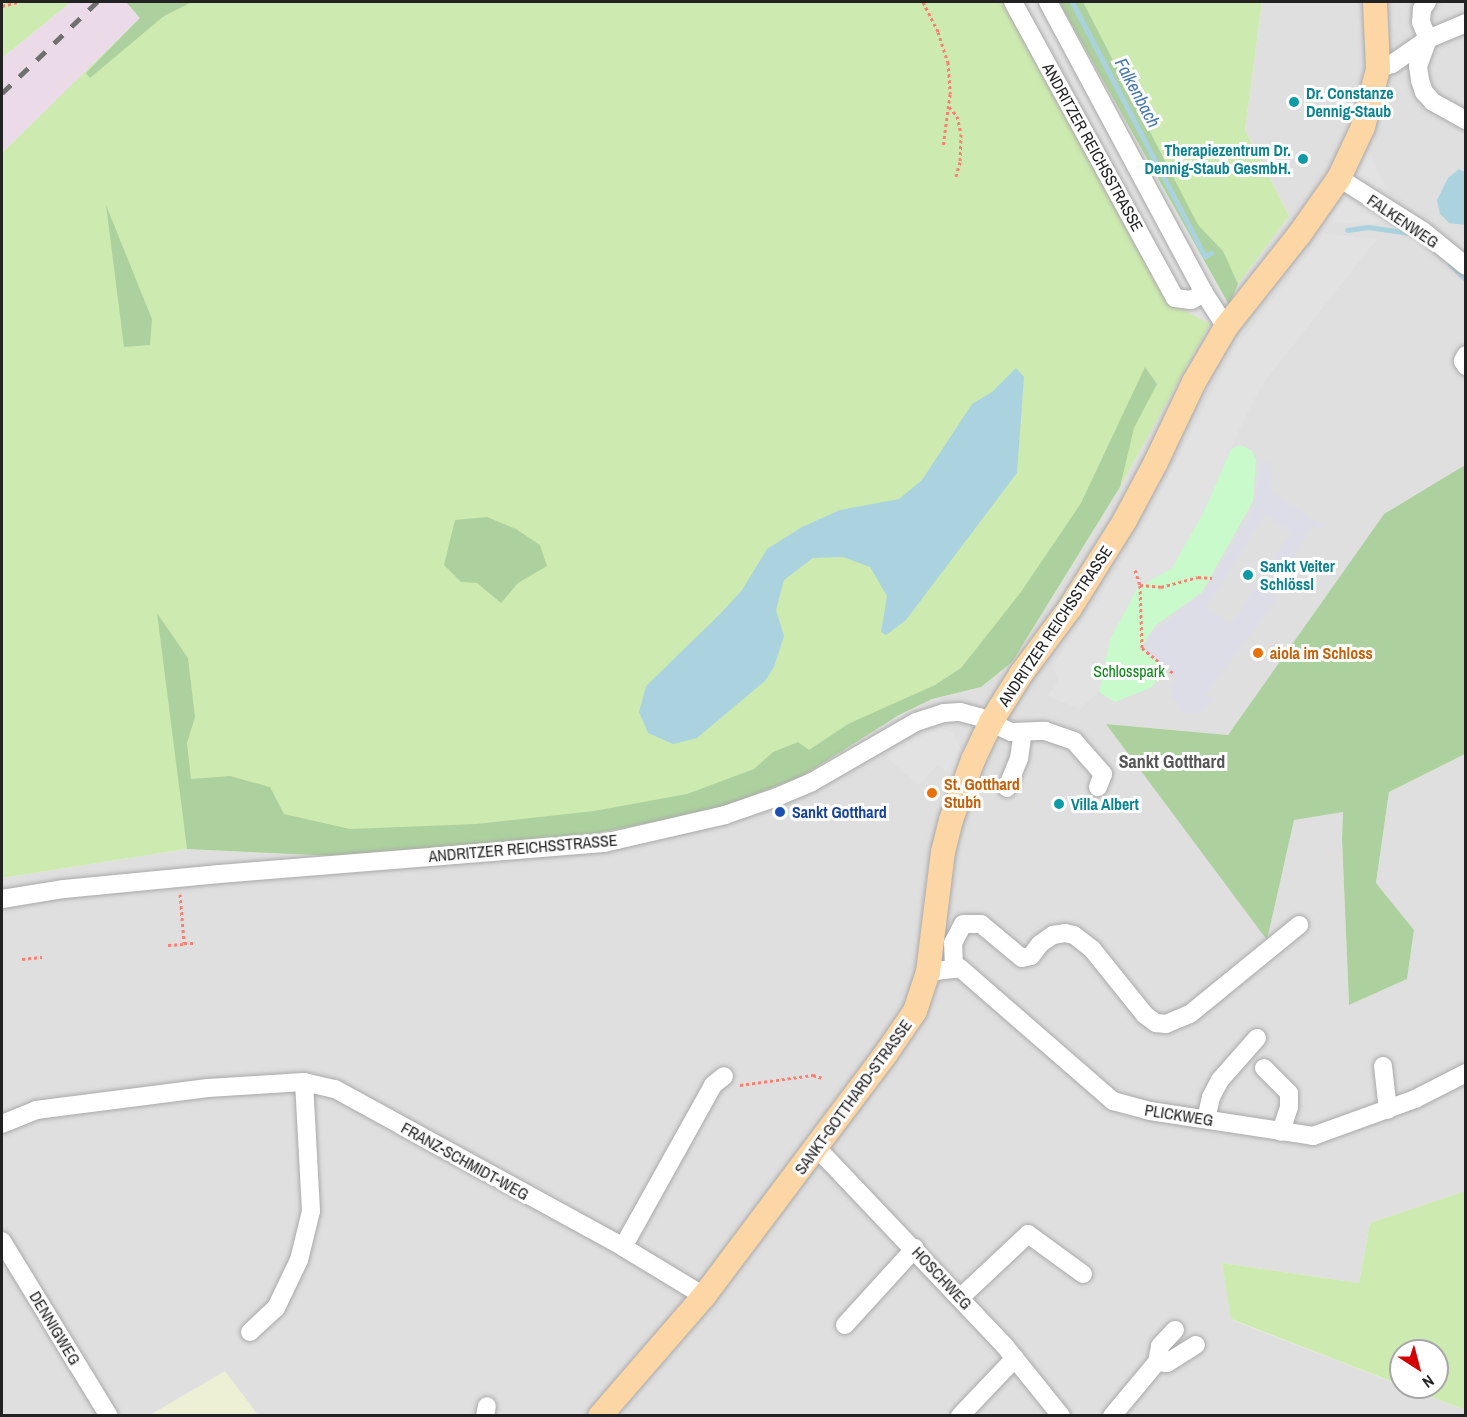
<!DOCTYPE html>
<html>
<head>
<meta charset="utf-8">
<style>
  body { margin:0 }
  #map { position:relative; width:1467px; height:1417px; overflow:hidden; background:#f2efe9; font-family:"Archivo Narrow",sans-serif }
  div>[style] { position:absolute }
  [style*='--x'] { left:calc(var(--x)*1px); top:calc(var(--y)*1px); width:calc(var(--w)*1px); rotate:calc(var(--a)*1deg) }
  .residential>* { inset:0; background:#e0dfdf }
  .industrial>* { inset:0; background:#ebdbe8 }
  .farmland>* { inset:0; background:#eef0d5 }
  .grass>* { inset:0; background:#cdebb0 }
  .forest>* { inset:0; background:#add19e }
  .park>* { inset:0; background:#c8facc }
  .parking>* { inset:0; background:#e2e2e2 }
  .plaza>* { inset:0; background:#dddde8 }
  .water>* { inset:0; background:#aad3df }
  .stream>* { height:5px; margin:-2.5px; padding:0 2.5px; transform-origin:2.5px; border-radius:2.5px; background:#aad3df }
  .path>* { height:3px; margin-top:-1.5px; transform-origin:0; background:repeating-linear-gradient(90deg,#fa8072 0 3px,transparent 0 6px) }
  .roads { filter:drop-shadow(0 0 2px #a9a9a9) drop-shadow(0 0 2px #a9a9a9) }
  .minor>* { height:18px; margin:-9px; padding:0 9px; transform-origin:9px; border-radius:9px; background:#fff }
  .major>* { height:24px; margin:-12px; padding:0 12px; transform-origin:12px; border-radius:12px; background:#fcd6a4 }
  .rail>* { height:4.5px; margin-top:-2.25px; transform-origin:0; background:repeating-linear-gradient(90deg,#707070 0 12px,transparent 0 24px) }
  .dots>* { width:16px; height:16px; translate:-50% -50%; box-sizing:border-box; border:3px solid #fff; border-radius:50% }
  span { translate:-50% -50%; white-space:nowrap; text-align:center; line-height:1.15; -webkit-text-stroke:6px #fff; paint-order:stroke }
  .culture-label { font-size:16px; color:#0d838f; font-weight:700 }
  .left { translate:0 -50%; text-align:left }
  .right { translate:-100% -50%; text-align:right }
  .street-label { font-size:16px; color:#222 }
  .food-label { font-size:16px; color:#c56008; font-weight:700 }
  .park-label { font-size:16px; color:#0c8416 }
  .transit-label { font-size:16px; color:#164399; font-weight:700 }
  .water-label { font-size:18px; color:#4a7aab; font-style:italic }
  .neighbourhood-label { font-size:18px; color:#555; font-weight:700 }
  .frame { position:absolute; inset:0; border:3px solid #222; pointer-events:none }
  .north { position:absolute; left:1389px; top:1339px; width:60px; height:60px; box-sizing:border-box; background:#fff; border:2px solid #a7a7a7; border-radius:50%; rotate:144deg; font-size:16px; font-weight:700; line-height:24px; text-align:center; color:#222 }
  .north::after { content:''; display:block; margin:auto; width:21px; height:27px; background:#d40000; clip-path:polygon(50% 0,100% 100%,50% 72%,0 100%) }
</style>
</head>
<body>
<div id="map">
  <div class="residential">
    <div style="clip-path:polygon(1262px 2px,1465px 2px,1465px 465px,1384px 514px,1228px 735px,1107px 724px,1267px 939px,1294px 819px,1343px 812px,1342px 839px,1349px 1005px,1407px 979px,1414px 930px,1376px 883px,1389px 792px,1465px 754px,1465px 1191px,1370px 1223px,1359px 1283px,1222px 1263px,1232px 1320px,1465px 1410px,1465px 1415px,2px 1416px,2px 878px,187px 849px,337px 856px,499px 843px,597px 833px,716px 810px,932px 699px,981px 687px,1012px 662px,1120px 487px,1210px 324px,1229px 305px,1238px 284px,1289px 216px,1245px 130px)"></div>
  </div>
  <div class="industrial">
    <div style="clip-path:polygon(71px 2px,126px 2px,141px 18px,2px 153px,2px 58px)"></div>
  </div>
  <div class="farmland">
    <div style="clip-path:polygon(225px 1371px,258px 1415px,150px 1415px)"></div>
  </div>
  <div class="grass">
    <div style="clip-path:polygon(2px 2px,71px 2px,2px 58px)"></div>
    <div style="clip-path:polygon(126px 2px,1262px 2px,1245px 130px,1289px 216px,1238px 284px,1229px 305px,1210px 324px,1120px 487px,1012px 662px,981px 687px,932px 699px,899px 715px,802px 776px,597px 833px,337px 856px,187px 849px,2px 878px,2px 153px,140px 18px)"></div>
    <div style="clip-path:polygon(1465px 1191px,1465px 1410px,1406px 1387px,1437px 1387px,1437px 1351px,1401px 1351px,1401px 1385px,1231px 1319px,1222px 1263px,1359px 1283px,1370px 1223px)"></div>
  </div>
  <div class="forest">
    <div style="clip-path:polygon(126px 2px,192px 2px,164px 16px,90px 78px,86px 73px,140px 18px)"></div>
    <div style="clip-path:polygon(1059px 2px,1083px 2px,1198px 225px,1223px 251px,1238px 284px,1229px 305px)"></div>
    <div style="clip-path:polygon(106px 205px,152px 319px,150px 345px,124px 347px)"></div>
    <div style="clip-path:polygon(1145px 367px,1157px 384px,1134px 428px,1120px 487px,1012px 662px,981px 687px,932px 699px,899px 715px,802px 776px,716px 810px,597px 833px,499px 843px,337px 856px,187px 849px,157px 613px,188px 658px,195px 717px,187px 743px,191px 779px,230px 776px,270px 787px,284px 814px,350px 829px,476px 824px,594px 811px,687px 794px,754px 769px,773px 752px,798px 742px,809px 750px,848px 724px,935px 685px,961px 668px,1021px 592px,1081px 503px)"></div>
    <div style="clip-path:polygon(1465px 465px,1465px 754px,1389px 792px,1376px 883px,1414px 930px,1407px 979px,1349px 1005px,1342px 839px,1343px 812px,1294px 820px,1267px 940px,1106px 724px,1228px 735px,1384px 514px)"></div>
    <div style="clip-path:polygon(487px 517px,516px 529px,540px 545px,547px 566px,518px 583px,501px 603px,477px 583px,461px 582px,444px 565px,455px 520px)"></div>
  </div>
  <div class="park">
    <div style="clip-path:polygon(1241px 445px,1252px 451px,1256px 460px,1253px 501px,1202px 592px,1155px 626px,1141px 647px,1167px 670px,1150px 688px,1115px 702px,1099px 692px,1110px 639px,1137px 588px,1145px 583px,1203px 513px,1231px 449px)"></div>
  </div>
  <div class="parking">
    <div style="clip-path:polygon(1004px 2px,1059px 2px,1229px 305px,1210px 324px,1166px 301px)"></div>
    <div style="clip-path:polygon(1368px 150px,1395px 208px,1384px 222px,1373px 224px,1327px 222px)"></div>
    <div style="clip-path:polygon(1324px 234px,1377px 239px,1264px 382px,1244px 419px,1203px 513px,1172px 568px,1137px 588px,1110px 639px,1099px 692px,1080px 709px,1048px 696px,1059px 680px,1052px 666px,1101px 595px,1139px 533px,1235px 348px)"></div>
    <div style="clip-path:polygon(941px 729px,952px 732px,963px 753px,956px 777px,937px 765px,919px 785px,888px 759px,893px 752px,925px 734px)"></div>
  </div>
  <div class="plaza">
    <div style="clip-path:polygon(evenodd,1267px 461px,1272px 468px,1271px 491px,1323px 526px,1310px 530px,1270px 595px,1277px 599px,1205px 695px,1212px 700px,1202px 713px,1182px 712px,1169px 693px,1177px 678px,1142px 648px,1155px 630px,1204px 592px,1253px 509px,1261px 463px,1267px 461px,1265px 515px,1291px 532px,1274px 558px,1279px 561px,1260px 592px,1254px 589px,1231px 624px,1206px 607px,1265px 515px)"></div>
  </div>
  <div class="water">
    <div style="clip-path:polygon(1459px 169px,1465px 172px,1465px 225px,1449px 223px,1440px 214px,1437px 200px,1448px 178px)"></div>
    <div style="clip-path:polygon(1016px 368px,1024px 377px,1017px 473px,906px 620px,886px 635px,881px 632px,887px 596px,870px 567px,843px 557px,813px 558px,784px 580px,776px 610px,784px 636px,774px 667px,765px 681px,697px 738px,673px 744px,648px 733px,639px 712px,646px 686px,720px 614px,742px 590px,767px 549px,802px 527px,840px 510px,899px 499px,922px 480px,972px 404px,992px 392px)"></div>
  </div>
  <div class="stream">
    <div style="--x:1072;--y:2;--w:287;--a:62.4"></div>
    <div style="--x:1205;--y:256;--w:7;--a:-27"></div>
    <div style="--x:1347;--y:230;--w:21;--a:-8"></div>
    <div style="--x:1368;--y:227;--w:49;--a:8.3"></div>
    <div style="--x:1450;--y:264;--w:23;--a:45"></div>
  </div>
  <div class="path">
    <div style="--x:923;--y:2;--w:34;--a:63"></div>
    <div style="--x:938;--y:32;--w:32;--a:72"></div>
    <div style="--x:948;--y:62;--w:32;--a:86"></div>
    <div style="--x:950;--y:94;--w:53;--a:97.5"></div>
    <div style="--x:2;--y:6;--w:16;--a:-14"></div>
    <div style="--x:949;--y:107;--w:12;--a:48"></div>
    <div style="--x:957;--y:116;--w:18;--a:77"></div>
    <div style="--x:961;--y:134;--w:28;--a:92"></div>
    <div style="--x:960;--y:162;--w:15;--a:106"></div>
    <div style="--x:1135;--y:570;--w:16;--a:72"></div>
    <div style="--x:1140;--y:585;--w:63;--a:88.2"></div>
    <div style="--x:1142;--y:648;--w:40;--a:39"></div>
    <div style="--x:1140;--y:585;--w:21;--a:5"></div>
    <div style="--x:1161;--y:587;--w:38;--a:-15"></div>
    <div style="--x:1198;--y:577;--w:14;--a:4"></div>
    <div style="--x:180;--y:894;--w:49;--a:85.3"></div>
    <div style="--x:184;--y:943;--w:11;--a:0"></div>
    <div style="--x:168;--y:945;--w:16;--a:-4"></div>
    <div style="--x:22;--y:959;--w:20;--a:-6"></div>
    <div style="--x:740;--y:1085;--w:74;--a:-7.8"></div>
    <div style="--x:813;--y:1075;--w:9;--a:18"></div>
  </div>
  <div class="roads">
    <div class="minor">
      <div style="--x:1013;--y:2;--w:337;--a:61.3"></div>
      <div style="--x:1175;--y:298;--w:16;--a:7"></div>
      <div style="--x:1191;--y:300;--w:15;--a:-28"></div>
      <div style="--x:1048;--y:2;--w:330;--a:61.8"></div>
      <div style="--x:1204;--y:293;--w:40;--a:57.1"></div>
      <div style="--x:1427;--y:2;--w:9;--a:126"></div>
      <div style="--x:1422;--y:9;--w:13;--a:94"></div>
      <div style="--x:1421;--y:22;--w:18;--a:68"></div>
      <div style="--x:1428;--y:39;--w:29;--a:110"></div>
      <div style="--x:1418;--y:66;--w:14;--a:82"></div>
      <div style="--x:1420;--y:80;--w:13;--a:72"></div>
      <div style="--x:1424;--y:92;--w:13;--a:48"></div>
      <div style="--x:1433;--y:102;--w:38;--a:29"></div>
      <div style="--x:1378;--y:69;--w:15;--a:-20"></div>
      <div style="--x:1392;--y:64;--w:44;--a:-34.8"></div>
      <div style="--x:1428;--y:39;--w:41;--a:-22.8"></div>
      <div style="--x:1339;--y:178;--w:99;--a:32.2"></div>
      <div style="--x:1423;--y:231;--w:55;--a:39.1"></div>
      <div style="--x:1466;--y:355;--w:7;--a:117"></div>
      <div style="--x:1463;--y:361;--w:6;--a:59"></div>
      <div style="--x:1007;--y:788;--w:31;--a:-68"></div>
      <div style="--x:1019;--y:759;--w:27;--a:-82"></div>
      <div style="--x:2;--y:899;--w:63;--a:-9.2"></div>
      <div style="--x:64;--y:889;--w:156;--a:-5.5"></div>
      <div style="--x:219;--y:874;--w:386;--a:-4.6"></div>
      <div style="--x:604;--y:843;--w:124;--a:-13"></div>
      <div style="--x:725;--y:815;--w:55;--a:-19.1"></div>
      <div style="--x:777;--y:797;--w:38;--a:-23"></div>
      <div style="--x:812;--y:782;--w:120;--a:-30"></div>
      <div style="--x:916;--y:722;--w:29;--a:-18"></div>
      <div style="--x:944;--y:713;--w:16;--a:-4"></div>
      <div style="--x:960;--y:712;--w:20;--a:15"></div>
      <div style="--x:979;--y:717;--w:35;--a:25"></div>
      <div style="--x:1011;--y:732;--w:34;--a:-2"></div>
      <div style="--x:1045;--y:731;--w:31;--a:19"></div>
      <div style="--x:1074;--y:741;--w:44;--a:48.7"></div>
      <div style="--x:1103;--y:774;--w:14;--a:111"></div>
      <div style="--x:954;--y:969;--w:26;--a:-92"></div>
      <div style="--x:953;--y:943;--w:21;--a:-62"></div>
      <div style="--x:963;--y:924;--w:18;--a:0"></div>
      <div style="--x:981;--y:924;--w:53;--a:39.7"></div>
      <div style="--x:1022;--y:958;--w:9;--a:-13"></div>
      <div style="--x:1031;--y:956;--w:15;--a:-53"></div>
      <div style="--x:1040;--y:944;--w:16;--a:-35"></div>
      <div style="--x:1053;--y:935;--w:12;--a:-9"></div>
      <div style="--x:1065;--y:933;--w:9;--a:13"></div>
      <div style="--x:1074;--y:935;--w:23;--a:38"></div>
      <div style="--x:1092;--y:949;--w:85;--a:51.2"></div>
      <div style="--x:1145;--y:1015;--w:14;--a:36"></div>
      <div style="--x:1156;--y:1023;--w:10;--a:6"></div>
      <div style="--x:1166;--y:1024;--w:26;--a:-23"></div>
      <div style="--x:1190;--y:1014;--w:141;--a:-39.2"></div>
      <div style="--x:928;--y:972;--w:32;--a:-7"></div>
      <div style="--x:960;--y:968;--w:203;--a:41"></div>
      <div style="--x:1113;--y:1101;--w:38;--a:15"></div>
      <div style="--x:1150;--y:1111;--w:165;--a:8.7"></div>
      <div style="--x:1313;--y:1136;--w:109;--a:-19.9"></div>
      <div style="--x:1415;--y:1099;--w:57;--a:-27"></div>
      <div style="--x:1383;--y:1066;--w:44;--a:83.5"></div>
      <div style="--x:1264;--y:1068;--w:35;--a:45"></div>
      <div style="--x:1289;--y:1093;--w:14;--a:90"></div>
      <div style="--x:1289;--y:1107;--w:26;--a:108"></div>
      <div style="--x:1206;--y:1119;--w:23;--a:-77"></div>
      <div style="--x:1211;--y:1097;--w:19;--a:-62"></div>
      <div style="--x:1220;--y:1080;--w:56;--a:-48.6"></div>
      <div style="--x:2;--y:1124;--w:37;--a:-22"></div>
      <div style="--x:36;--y:1110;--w:173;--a:-7.3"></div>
      <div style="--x:208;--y:1088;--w:96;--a:-3.6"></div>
      <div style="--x:304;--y:1082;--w:32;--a:13"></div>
      <div style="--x:335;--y:1089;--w:328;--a:28.7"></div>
      <div style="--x:623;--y:1247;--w:95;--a:31.2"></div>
      <div style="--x:816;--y:1147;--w:273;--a:46.5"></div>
      <div style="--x:1004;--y:1345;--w:91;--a:51.2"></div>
      <div style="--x:2;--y:1241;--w:205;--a:58.6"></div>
      <div style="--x:623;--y:1247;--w:185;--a:-60.9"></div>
      <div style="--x:713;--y:1085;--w:14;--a:-39"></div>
      <div style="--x:961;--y:1297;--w:92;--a:-43.2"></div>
      <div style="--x:1028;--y:1234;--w:68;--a:36"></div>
      <div style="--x:845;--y:1325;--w:104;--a:-47.7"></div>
      <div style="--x:250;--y:1332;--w:35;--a:-43"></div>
      <div style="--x:276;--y:1308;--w:53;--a:-64.4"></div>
      <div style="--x:299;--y:1260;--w:50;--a:-76.2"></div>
      <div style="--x:311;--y:1211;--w:129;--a:-93.1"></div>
      <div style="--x:1157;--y:1362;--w:10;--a:6"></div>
      <div style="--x:1167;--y:1363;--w:34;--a:-32"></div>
      <div style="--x:485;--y:1416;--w:10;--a:-79"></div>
      <div style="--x:960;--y:1416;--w:80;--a:-46.5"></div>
      <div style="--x:1112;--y:1416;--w:70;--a:-50.2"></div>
      <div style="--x:1157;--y:1362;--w:16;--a:-79"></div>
      <div style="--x:1160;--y:1346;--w:22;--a:-47"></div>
    </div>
    <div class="major">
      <div style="--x:600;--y:1416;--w:159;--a:-49.1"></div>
      <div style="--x:704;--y:1296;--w:301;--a:-53.1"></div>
      <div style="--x:885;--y:1055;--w:53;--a:-55.7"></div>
      <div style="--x:915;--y:1011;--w:41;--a:-71.6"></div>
      <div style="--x:928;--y:972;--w:121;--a:-82.9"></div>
      <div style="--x:943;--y:852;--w:33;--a:-76"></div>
      <div style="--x:951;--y:820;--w:64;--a:-69.9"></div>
      <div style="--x:973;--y:760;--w:42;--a:-64.7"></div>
      <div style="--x:991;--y:722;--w:57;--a:-58"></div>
      <div style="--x:1021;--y:674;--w:82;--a:-53.4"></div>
      <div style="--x:1070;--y:608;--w:102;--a:-57.9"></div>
      <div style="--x:1124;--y:522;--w:68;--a:-61.9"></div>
      <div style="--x:1156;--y:462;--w:89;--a:-64.6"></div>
      <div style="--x:1194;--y:382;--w:64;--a:-59.8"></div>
      <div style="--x:1226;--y:327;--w:117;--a:-51.6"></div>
      <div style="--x:1299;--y:235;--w:70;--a:-54.9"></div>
      <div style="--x:1339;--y:178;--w:56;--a:-64.8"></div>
      <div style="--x:1363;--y:127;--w:60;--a:-75.5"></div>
      <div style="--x:1378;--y:69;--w:67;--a:-92.6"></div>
    </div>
  </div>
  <div class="rail">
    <div style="--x:2;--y:93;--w:132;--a:-43.8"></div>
  </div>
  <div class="dots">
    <div style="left:1294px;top:102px;background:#0f9aa8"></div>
    <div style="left:1303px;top:159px;background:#0f9aa8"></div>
    <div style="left:1248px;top:575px;background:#0f9aa8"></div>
    <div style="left:1258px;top:653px;background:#e8710a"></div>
    <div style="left:932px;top:793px;background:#e8710a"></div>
    <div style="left:1059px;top:804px;background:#0f9aa8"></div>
    <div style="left:780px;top:812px;background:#1a4fb4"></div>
  </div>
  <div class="culture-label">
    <span class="left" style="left:1306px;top:102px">Dr. Constanze<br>Dennig-Staub</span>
    <span class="right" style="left:1291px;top:159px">Therapiezentrum Dr.<br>Dennig-Staub GesmbH.</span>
    <span class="left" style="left:1260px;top:575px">Sankt Veiter<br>Schlössl</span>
    <span class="left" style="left:1071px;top:804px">Villa Albert</span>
  </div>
  <div class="street-label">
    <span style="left:1093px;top:147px;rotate:61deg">ANDRITZER REICHSSTRASSE</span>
    <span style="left:1403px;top:221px;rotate:34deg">FALKENWEG</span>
    <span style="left:1055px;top:626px;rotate:-56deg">ANDRITZER REICHSSTRASSE</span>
    <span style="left:523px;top:848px;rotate:-5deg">ANDRITZER REICHSSTRASSE</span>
    <span style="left:853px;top:1097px;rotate:-54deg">SANKT-GOTTHARD-STRASSE</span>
    <span style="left:1179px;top:1115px;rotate:9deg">PLICKWEG</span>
    <span style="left:465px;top:1161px;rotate:29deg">FRANZ-SCHMIDT-WEG</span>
    <span style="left:942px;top:1278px;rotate:47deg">HOSCHWEG</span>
    <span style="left:55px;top:1328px;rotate:59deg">DENNIGWEG</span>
  </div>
  <div class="food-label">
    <span class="left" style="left:1270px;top:653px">aiola im Schloss</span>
    <span class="left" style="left:944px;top:793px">St. Gotthard<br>Stub´n</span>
  </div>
  <div class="park-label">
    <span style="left:1129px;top:671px">Schlosspark</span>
  </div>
  <div class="transit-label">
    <span class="left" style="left:792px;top:812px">Sankt Gotthard</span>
  </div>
  <div class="water-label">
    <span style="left:1137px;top:93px;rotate:62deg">Falkenbach</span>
  </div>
  <div class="neighbourhood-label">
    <span style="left:1172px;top:762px">Sankt Gotthard</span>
  </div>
  <div class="frame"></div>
  <div class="north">N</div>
</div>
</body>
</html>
